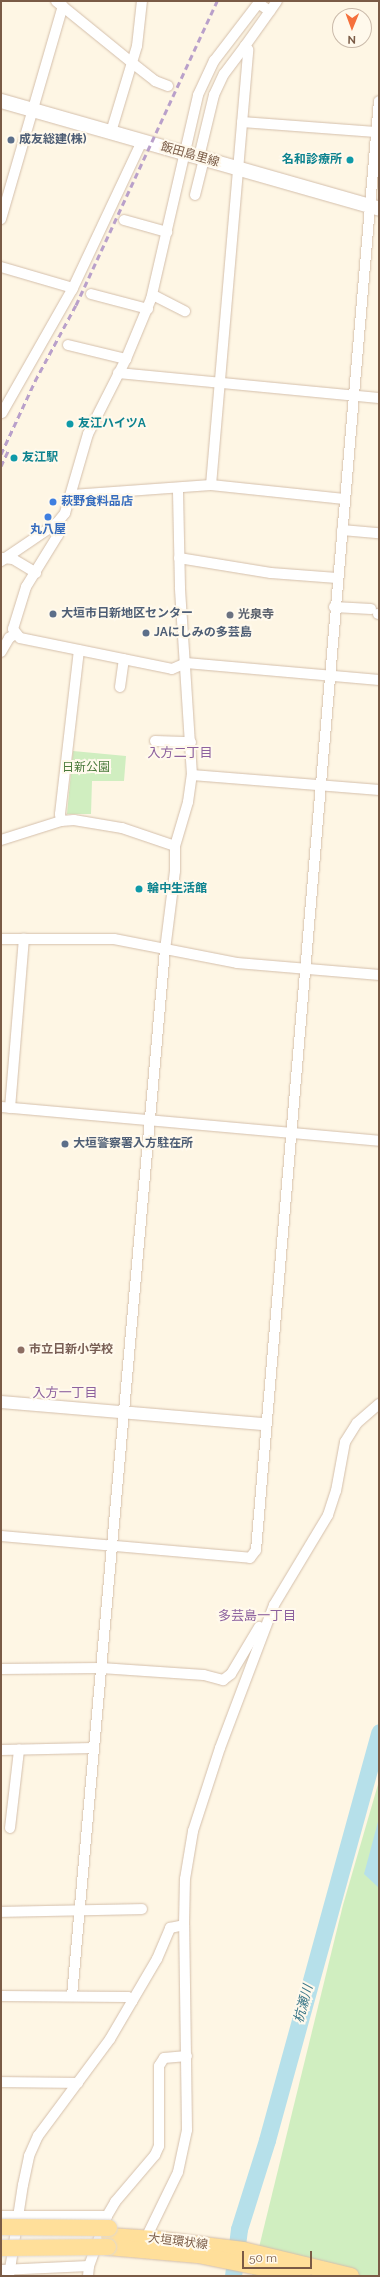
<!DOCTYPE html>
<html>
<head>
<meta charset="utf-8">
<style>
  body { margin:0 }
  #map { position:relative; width:380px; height:2277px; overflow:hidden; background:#fef6e4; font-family:Raleway,"Noto Sans JP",sans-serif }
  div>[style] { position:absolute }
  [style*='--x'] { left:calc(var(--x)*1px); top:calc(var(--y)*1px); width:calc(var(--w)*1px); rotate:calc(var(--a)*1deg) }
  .green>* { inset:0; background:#d0eec0 }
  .water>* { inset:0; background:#b6e0ea }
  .river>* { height:17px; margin:-8.5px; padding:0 8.5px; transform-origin:8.5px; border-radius:8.5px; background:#b6e0ea }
  .roads { filter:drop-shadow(0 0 1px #d4bfab) drop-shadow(0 0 1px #d4bfab) }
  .minor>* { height:10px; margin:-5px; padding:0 5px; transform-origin:5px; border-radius:5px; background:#fff }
  .tertiary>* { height:12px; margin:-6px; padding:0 6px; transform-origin:6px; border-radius:6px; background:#fff }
  .secondary>* { height:14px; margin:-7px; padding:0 7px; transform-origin:7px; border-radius:7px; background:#fff }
  .primary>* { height:16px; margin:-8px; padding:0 8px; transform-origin:8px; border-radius:8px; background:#ffdf9a }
  .rail>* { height:3px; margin-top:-1.5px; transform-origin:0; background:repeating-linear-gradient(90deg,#b9a0ca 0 6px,transparent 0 10px) }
  .bridges { filter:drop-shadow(0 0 1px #dfd8d3) drop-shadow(0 0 1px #dfd8d3) }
  .primary-bridge>* { height:16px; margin:-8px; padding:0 8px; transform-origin:8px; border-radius:8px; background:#ffdf9a }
  .dots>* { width:11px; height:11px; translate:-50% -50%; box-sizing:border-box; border:2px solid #fff9ec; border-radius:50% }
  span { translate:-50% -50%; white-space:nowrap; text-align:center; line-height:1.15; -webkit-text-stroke:4px #fff9ec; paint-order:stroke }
  .service-label { font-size:12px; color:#4e5e75; font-weight:700 }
  .left { translate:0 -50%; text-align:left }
  .street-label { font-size:12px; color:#7a5b46 }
  .culture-label { font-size:12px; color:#0d838f; font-weight:700 }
  .right { translate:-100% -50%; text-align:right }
  .shop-label { font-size:12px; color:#366cbe; font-weight:700 }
  .worship-label { font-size:12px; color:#5b616d; font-weight:700 }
  .park-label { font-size:12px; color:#4a7a3b }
  .education-label { font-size:12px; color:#785e54; font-weight:700 }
  .neighbourhood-label { font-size:13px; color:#8d619e }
  .water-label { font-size:13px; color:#3b7788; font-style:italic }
  .frame { position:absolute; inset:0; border:2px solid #7a5b46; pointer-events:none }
  .north { position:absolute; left:332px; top:8px; width:40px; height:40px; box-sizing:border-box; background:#fff9ec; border:1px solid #cabaaa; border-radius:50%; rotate:181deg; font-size:11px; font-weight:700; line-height:16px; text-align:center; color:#7a5b46 }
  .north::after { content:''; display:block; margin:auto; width:14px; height:18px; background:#f5703c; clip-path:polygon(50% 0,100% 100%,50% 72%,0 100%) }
  .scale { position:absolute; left:242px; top:2251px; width:70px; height:18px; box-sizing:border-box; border:2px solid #7a5b46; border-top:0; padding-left:5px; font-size:12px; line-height:14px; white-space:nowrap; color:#7a5b46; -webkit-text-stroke:3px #fff9ec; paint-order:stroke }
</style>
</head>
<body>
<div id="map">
  <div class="green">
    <div style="clip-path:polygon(73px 751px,126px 756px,124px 781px,92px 781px,91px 814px,67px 814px)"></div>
    <div style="clip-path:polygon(379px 1781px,379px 2276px,252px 2276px,343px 1905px)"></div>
  </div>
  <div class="water">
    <div style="clip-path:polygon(379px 1818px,379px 1888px,364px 1874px)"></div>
  </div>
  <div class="river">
    <div style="--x:233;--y:2276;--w:47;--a:-82.7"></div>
    <div style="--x:239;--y:2229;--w:93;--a:-72.5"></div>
    <div style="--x:267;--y:2140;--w:423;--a:-74.6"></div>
  </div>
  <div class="roads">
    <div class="minor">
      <div style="--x:56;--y:1;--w:97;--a:39.1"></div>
      <div style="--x:131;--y:62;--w:31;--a:38"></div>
      <div style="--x:155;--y:81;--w:14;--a:21"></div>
      <div style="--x:258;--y:3;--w:14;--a:34"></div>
      <div style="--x:270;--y:11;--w:12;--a:-55"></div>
      <div style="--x:242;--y:122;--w:134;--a:4.3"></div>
      <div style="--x:111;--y:132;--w:90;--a:-73.2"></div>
      <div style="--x:137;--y:46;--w:45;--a:-83.7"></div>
      <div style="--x:199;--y:157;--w:64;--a:-76.4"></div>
      <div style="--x:214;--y:95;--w:23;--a:-65"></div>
      <div style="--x:224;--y:74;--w:35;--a:-53"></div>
      <div style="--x:195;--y:195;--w:37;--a:-76"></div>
      <div style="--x:1;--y:219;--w:222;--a:-73.8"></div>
      <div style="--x:124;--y:220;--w:45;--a:15.6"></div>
      <div style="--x:1;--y:267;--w:75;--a:16.3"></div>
      <div style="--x:91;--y:294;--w:59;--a:14.7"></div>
      <div style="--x:153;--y:295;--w:36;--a:27"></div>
      <div style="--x:68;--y:345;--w:60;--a:13.6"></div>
      <div style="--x:118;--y:373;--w:262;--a:5.5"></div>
      <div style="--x:2;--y:413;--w:142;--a:-60.4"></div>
      <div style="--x:72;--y:290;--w:165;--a:-64.8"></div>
      <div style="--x:211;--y:485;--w:437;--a:-85.1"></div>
      <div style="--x:248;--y:50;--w:5;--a:-127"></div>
      <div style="--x:245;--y:46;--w:43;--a:-54.5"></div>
      <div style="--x:72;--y:495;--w:139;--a:-4.1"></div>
      <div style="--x:211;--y:485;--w:134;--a:6"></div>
      <div style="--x:57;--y:523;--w:12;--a:85"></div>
      <div style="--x:58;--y:535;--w:61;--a:121.6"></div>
      <div style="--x:26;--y:587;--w:44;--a:107.2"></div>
      <div style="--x:13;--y:629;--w:11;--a:52"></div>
      <div style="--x:20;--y:638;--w:155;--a:11.5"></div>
      <div style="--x:172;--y:669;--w:15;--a:-23"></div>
      <div style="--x:186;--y:663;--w:194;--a:5"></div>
      <div style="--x:342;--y:530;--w:37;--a:5"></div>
      <div style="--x:2;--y:558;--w:11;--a:5"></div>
      <div style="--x:13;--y:559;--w:27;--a:31"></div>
      <div style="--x:179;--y:558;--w:93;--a:9.3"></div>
      <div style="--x:271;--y:573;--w:66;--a:4.3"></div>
      <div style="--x:1;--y:561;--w:68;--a:-34.2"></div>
      <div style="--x:57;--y:523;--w:13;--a:-51"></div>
      <div style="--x:65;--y:513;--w:82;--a:-73.8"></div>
      <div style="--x:88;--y:434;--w:84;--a:-63.1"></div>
      <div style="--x:126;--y:359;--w:65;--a:-67.4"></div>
      <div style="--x:151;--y:299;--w:209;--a:-77"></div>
      <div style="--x:198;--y:95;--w:38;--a:-65"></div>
      <div style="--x:214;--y:61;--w:76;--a:-52.5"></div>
      <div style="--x:334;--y:607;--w:37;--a:3"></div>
      <div style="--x:378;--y:614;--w:1;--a:0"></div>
      <div style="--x:1;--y:652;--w:16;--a:-60"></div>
      <div style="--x:9;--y:638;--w:7;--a:-34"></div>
      <div style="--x:120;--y:687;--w:28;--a:-82"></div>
      <div style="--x:155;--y:741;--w:36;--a:2"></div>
      <div style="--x:192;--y:775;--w:188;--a:4.6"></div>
      <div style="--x:61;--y:821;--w:7;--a:-98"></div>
      <div style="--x:60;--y:814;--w:165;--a:-83.4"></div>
      <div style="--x:1;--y:840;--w:63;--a:-17.6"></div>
      <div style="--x:61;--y:821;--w:13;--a:-4"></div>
      <div style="--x:74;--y:820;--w:49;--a:9.5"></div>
      <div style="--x:122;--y:828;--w:56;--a:18.8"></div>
      <div style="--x:1;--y:939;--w:113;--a:0"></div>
      <div style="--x:114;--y:939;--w:125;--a:11"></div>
      <div style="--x:237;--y:963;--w:143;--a:4.8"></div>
      <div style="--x:1;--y:1107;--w:380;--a:5.1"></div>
      <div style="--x:10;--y:1108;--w:170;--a:-85.3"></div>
      <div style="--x:1;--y:1536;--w:250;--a:5"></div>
      <div style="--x:250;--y:1558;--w:10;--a:-53"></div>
      <div style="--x:256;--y:1550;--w:1454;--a:-85.15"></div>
      <div style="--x:1;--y:1669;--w:100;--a:-0.6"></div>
      <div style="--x:101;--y:1668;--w:103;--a:3.9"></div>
      <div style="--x:204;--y:1675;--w:20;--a:15"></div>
      <div style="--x:223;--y:1680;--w:10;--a:-37"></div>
      <div style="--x:231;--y:1674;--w:55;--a:-59.2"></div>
      <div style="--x:1;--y:1750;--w:92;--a:-1.2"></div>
      <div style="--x:10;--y:1828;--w:79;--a:-83.4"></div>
      <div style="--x:1;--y:1912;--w:141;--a:-1.2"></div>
      <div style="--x:1;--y:1996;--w:127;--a:0.5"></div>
      <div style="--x:128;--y:1997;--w:6;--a:45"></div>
      <div style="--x:72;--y:1996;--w:1050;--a:-84.92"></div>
      <div style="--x:165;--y:950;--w:80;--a:-82.8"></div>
      <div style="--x:175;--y:871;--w:25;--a:-90"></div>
      <div style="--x:175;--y:846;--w:46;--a:-73.5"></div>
      <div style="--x:188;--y:802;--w:27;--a:-82"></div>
      <div style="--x:192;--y:775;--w:188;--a:-93.7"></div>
      <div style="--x:180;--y:587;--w:99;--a:-91.2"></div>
      <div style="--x:1;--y:2082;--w:77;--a:0.7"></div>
      <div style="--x:1;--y:2216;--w:106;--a:0"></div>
      <div style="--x:146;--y:2238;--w:73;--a:-64.1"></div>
      <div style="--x:178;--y:2172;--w:43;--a:-77.9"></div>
      <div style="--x:187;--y:2130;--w:205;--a:-90.8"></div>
      <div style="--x:184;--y:1925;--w:46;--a:-88.8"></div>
      <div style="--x:185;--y:1879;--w:49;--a:-80.5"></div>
      <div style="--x:193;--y:1831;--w:87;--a:-72"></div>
      <div style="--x:220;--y:1748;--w:153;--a:-69.3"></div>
      <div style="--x:274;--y:1605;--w:105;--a:-59"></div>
      <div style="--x:328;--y:1515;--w:25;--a:-72"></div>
      <div style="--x:336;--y:1491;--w:50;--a:-79.6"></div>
      <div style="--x:345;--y:1442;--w:22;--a:-58"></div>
      <div style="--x:357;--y:1423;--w:29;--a:-41"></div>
      <div style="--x:1;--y:2270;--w:88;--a:-2.6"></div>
      <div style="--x:9;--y:2276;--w:92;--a:-81.3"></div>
      <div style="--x:23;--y:2185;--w:30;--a:-78"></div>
      <div style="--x:29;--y:2156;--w:22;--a:-66"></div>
      <div style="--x:38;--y:2136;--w:121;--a:-53.4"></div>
      <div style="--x:110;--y:2039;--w:93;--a:-59.6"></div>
      <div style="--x:157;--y:1959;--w:34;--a:-67"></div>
      <div style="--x:170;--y:1928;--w:14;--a:-12"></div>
      <div style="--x:88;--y:2276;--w:10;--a:-84"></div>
      <div style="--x:89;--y:2266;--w:53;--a:-70.2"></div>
      <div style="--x:107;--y:2216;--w:16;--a:-60"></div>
      <div style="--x:115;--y:2202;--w:62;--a:-49.6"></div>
      <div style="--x:155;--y:2155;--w:10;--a:-66"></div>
      <div style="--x:159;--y:2146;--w:80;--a:-90"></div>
      <div style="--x:159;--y:2066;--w:9;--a:-58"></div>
      <div style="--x:164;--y:2058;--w:23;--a:-5"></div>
    </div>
    <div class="tertiary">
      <div style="--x:1;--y:1402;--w:265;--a:4.8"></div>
    </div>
    <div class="secondary">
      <div style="--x:1;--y:101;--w:393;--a:15.9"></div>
    </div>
    <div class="primary">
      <div style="--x:109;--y:2236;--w:46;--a:3.7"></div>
      <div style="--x:155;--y:2239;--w:89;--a:7.1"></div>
      <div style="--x:243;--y:2250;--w:111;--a:13.5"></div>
      <div style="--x:108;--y:2247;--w:90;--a:5.1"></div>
      <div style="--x:198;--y:2255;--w:107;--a:11.3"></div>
    </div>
  </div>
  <div class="rail">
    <div style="--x:1;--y:454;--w:81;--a:-65"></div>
    <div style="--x:35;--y:381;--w:86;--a:-61.7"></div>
    <div style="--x:76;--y:305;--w:335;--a:-65.1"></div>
    <div style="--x:1;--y:466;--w:19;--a:-65"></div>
  </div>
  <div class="bridges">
    <div class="primary-bridge">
      <div style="--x:1;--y:2227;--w:108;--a:0.5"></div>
      <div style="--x:1;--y:2248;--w:107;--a:-0.5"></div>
    </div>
  </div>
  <div class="dots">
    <div style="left:11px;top:140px;background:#5c6f8a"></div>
    <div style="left:350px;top:160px;background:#0f9aa8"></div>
    <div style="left:70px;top:424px;background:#0f9aa8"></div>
    <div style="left:14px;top:458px;background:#0f9aa8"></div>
    <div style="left:53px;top:502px;background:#3f7fe0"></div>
    <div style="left:48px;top:517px;background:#3f7fe0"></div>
    <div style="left:53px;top:614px;background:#5c6f8a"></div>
    <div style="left:230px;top:615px;background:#6b7280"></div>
    <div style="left:146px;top:633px;background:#5c6f8a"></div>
    <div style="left:139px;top:889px;background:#0f9aa8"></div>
    <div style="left:65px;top:1144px;background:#5c6f8a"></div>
    <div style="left:21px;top:1350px;background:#8d6e63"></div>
  </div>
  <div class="service-label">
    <span class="left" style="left:19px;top:140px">成友総建(株)</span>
    <span class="left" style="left:61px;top:614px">大垣市日新地区センター</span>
    <span class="left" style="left:154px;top:633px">JAにしみの多芸島</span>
    <span class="left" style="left:73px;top:1144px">大垣警察署入方駐在所</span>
  </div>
  <div class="street-label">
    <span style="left:190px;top:155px;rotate:16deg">飯田島里線</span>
    <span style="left:178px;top:2242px;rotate:7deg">大垣環状線</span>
  </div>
  <div class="culture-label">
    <span class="right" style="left:342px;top:160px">名和診療所</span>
    <span class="left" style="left:78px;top:424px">友江ハイツA</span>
    <span class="left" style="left:22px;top:458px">友江駅</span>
    <span class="left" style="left:147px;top:889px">輪中生活館</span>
  </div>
  <div class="shop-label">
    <span class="left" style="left:61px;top:502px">萩野食料品店</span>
    <span style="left:48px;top:530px">丸八屋</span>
  </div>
  <div class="worship-label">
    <span class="left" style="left:238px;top:615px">光泉寺</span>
  </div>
  <div class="park-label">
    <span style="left:86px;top:768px">日新公園</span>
  </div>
  <div class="education-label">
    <span class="left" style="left:29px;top:1350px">市立日新小学校</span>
  </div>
  <div class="neighbourhood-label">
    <span style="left:180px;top:753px">入方二丁目</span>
    <span style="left:65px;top:1393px">入方一丁目</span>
    <span style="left:257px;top:1616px">多芸島一丁目</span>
  </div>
  <div class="water-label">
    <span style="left:304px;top:2004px;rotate:-75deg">杭瀬川</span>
  </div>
  <div class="frame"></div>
  <div class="north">N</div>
  <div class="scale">50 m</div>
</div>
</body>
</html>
